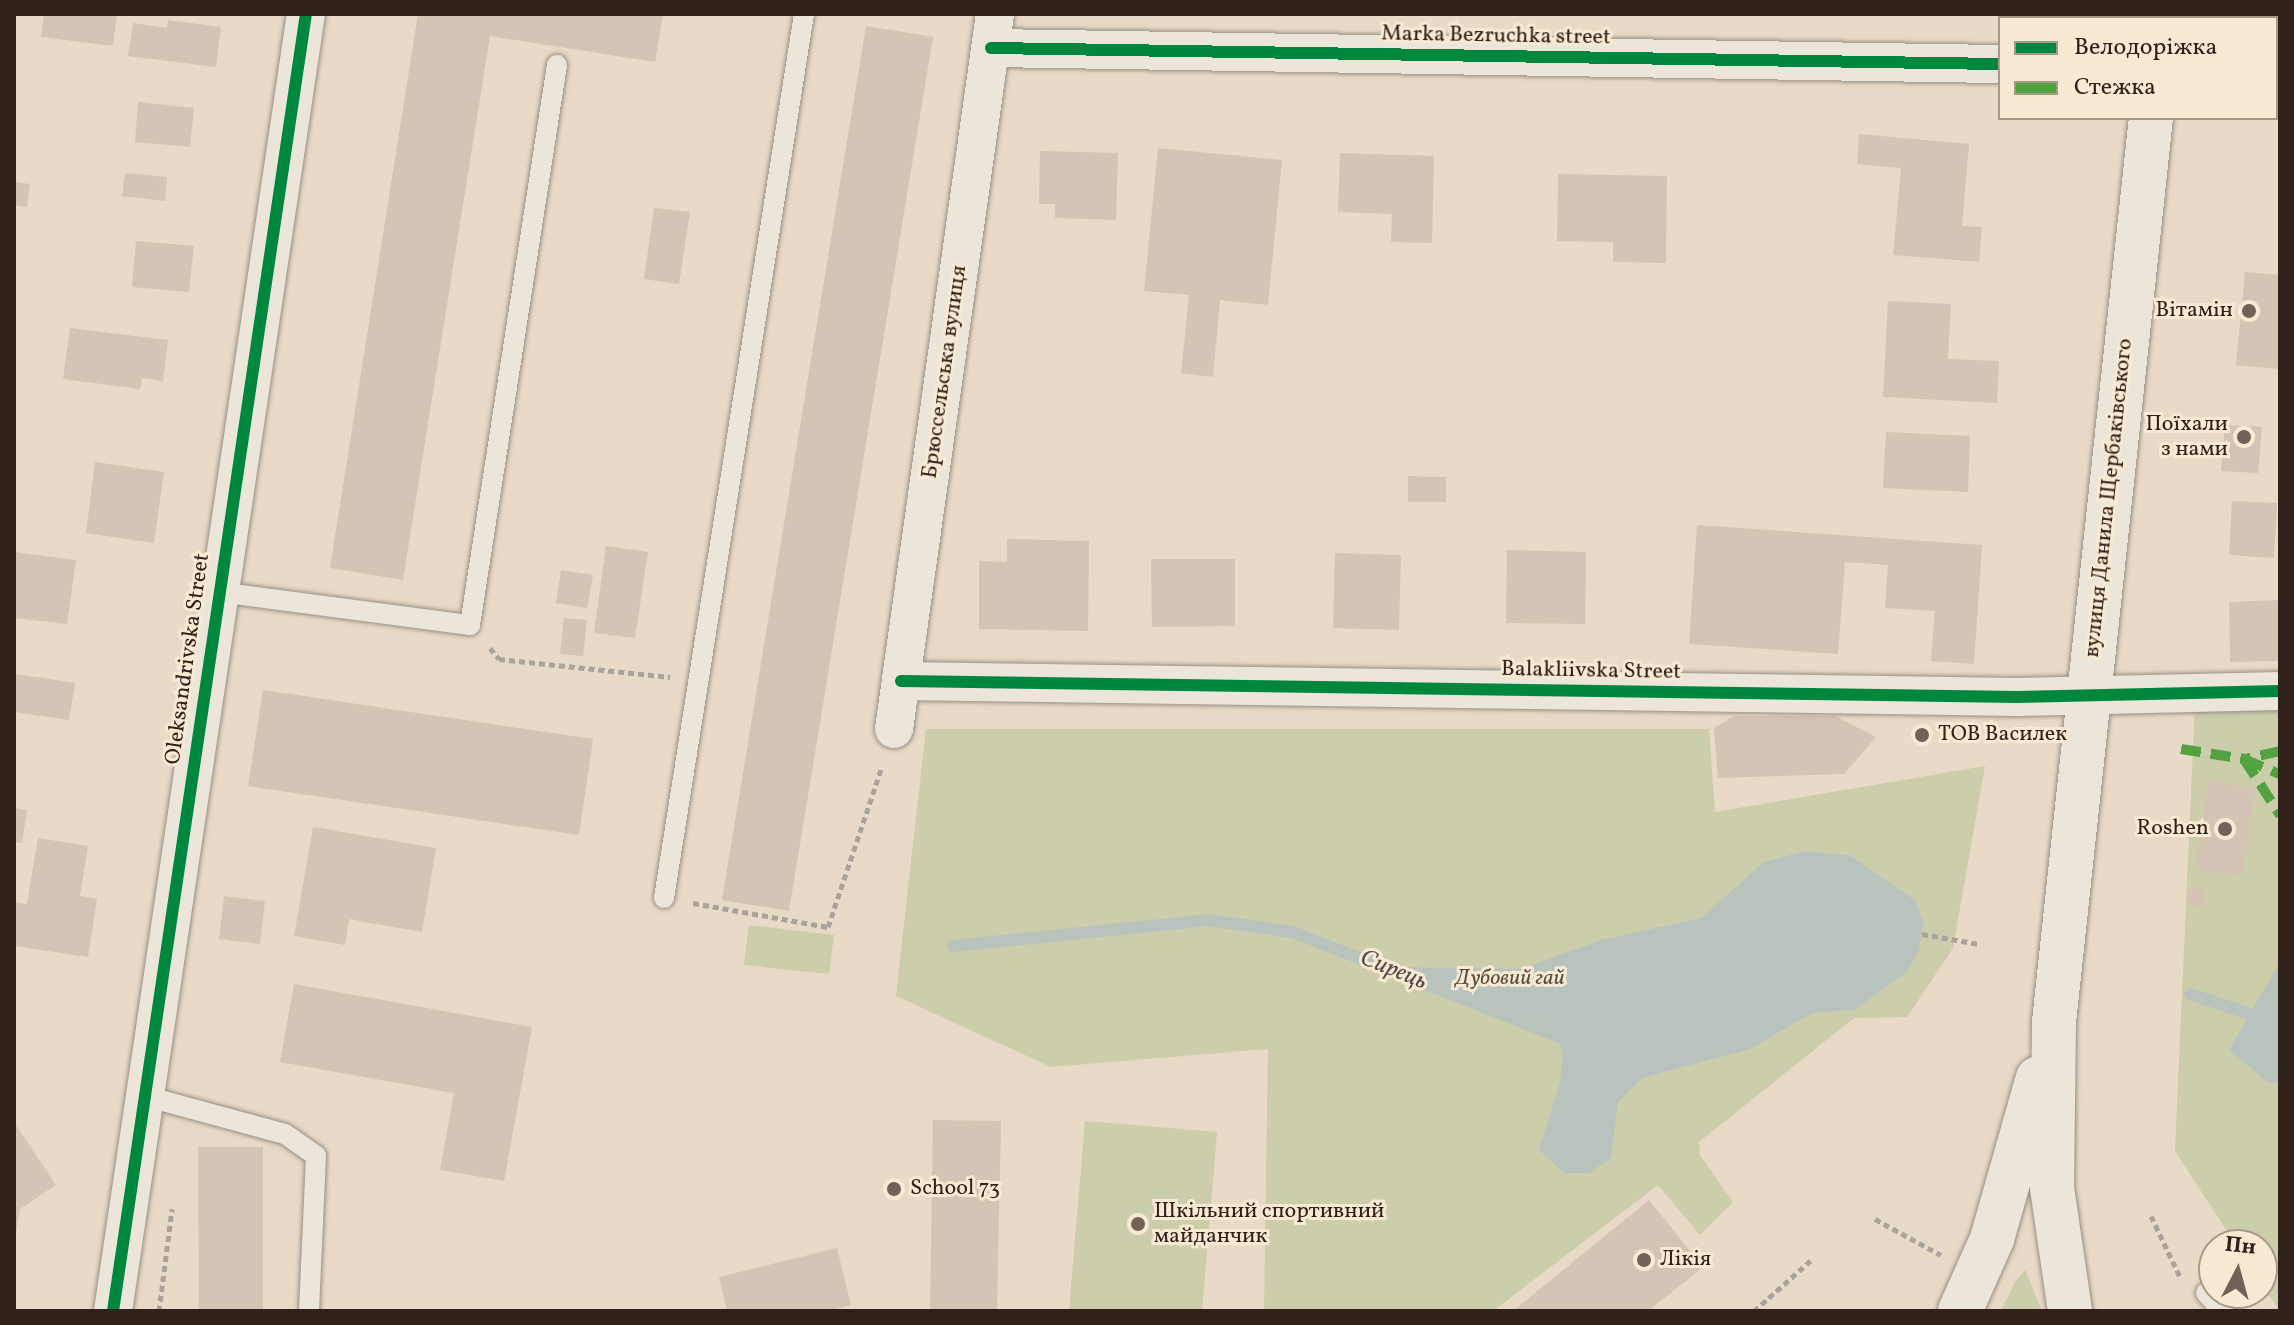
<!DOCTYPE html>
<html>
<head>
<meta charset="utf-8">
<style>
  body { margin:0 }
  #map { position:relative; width:2294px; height:1325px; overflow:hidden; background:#e8dac6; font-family:Vollkorn,serif }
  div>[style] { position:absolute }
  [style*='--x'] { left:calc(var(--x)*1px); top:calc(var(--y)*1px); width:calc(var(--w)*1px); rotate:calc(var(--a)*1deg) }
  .green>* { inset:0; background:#cccdaa }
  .water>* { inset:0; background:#b8c3be }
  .stream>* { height:12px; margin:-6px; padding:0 6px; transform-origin:6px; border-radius:6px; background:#b8c3be }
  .building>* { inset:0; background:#d5c3b5 }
  .path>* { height:5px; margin-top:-2.5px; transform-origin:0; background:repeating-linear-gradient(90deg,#a9a39b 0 6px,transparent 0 10px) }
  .roads { filter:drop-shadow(0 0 2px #998f83) drop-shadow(0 0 2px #998f83) }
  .service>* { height:20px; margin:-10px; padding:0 10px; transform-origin:10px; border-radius:10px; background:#ebe5da }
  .minor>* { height:38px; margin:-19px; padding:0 19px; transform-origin:19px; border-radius:19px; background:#ebe5da }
  .secondary>* { height:44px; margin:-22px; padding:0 22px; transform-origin:22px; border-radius:22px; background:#ebe5da }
  .quiet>* { height:10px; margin-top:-5px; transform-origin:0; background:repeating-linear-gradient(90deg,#52a240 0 20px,transparent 0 30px) }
  .cycleway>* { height:12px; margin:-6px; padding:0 6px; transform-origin:6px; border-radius:6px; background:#00873e }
  .dots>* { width:22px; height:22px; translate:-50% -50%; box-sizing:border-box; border:4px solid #f8ead2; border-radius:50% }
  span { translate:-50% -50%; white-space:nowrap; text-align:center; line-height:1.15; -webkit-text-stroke:6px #f8ead2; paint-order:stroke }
  .street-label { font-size:22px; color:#31211b }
  .poi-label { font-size:22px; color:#31211b }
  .right { translate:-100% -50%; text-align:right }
  .left { translate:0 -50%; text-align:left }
  .park-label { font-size:22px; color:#59513f; font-style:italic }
  .water-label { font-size:24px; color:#534f4b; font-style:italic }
  .frame { position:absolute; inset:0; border:16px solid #31211b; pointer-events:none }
  .legend { position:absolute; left:1998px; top:16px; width:280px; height:104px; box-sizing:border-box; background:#f8ead2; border:2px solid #a89a89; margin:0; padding:10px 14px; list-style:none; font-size:24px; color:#31211b }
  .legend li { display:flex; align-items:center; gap:16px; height:40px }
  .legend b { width:40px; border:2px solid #a89a89 }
  .north { position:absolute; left:2198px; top:1229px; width:80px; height:80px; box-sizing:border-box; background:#f8ead2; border:2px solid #a89a89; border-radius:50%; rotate:6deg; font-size:22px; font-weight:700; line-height:32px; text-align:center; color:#31211b }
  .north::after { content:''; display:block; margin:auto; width:28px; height:36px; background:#716257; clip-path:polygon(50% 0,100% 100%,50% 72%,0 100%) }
</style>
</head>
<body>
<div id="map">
  <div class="green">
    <div style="clip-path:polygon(2280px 701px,2280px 1311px,2262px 1285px,2262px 1245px,2236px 1245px,2175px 1151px,2195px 703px)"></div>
    <div style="clip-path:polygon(926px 729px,1709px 729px,1715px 812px,1985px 766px,1953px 948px,1907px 1017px,1854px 1018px,1699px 1142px,1700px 1155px,1733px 1202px,1700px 1235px,1658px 1185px,1493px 1311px,1264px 1311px,1268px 1049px,1051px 1067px,896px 996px)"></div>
    <div style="clip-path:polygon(749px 925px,834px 935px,829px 974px,744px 965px)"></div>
    <div style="clip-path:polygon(1085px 1121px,1217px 1132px,1202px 1311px,1069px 1311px)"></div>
    <div style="clip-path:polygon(2025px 1270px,2042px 1311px,2001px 1311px,2015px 1282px)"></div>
  </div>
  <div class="water">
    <div style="clip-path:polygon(1805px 851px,1851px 856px,1916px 901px,1923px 921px,1919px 950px,1907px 972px,1854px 1010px,1812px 1013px,1750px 1049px,1642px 1078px,1618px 1103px,1611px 1158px,1589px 1173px,1564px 1173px,1539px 1150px,1560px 1083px,1563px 1051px,1549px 1026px,1392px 967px,1521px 969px,1601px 940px,1701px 918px,1764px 862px)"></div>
    <div style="clip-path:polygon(2280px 962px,2280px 1084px,2268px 1082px,2229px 1050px)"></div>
  </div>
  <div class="stream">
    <div style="--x:953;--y:946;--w:256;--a:-5.8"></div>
    <div style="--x:1208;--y:920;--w:86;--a:8"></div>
    <div style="--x:1293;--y:932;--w:295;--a:21.5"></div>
    <div style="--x:2190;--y:994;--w:95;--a:18.4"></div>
  </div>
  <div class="building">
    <div style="clip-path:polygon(44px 14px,117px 14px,113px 46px,41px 37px)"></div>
    <div style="clip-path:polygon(418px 14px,663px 14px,655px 62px,490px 36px,403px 580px,330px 568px)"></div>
    <div style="clip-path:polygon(168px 20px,221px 27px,216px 67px,128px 56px,133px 23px,167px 28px)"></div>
    <div style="clip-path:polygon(866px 26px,933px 37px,789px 911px,722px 900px)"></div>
    <div style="clip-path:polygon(138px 102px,194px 108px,190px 147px,135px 142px)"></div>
    <div style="clip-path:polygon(1859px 134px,1969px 144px,1962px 226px,1982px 227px,1979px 262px,1893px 255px,1901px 168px,1857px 164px)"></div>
    <div style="clip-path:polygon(1158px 148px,1282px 160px,1268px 305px,1220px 300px,1213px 377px,1181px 373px,1189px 295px,1144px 291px)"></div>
    <div style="clip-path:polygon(1040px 151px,1118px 153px,1116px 220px,1055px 218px,1055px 204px,1039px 204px)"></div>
    <div style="clip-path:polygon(1340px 153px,1434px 156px,1432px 243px,1391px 242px,1392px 214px,1338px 212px)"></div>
    <div style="clip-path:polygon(125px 173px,167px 177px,165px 201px,122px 196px)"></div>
    <div style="clip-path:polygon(1558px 174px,1667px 176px,1666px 263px,1613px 262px,1613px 242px,1557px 241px)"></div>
    <div style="clip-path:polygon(14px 182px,30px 184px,27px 207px,14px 205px)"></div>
    <div style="clip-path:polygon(654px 208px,690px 212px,679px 284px,644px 279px)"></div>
    <div style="clip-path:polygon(136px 241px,194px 246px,189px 292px,132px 287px)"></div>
    <div style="clip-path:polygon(2245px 272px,2280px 275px,2280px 369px,2236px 365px)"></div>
    <div style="clip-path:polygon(1888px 301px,1951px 304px,1948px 359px,1999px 361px,1997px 403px,1883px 397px)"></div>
    <div style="clip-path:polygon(70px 328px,168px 340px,163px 381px,142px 378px,140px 389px,63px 379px)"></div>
    <div style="clip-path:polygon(2225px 425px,2262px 427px,2258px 473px,2221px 471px)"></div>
    <div style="clip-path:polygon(1886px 432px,1970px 436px,1968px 492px,1883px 488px)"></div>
    <div style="clip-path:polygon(95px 462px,164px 472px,154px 543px,86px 533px)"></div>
    <div style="clip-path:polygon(1408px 476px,1446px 477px,1446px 502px,1408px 502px)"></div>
    <div style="clip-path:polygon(2232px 501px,2277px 503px,2274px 558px,2229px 555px)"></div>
    <div style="clip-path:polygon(1697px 525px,1982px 545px,1974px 664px,1931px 661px,1935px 611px,1885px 608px,1888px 565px,1845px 562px,1838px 654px,1689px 644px)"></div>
    <div style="clip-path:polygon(1007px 539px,1089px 541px,1088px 631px,979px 629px,979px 561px,1007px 562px)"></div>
    <div style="clip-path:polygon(606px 546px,648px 552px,635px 638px,594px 633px)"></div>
    <div style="clip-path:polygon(1507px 550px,1586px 552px,1585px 624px,1506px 623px)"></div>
    <div style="clip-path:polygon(14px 552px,76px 560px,67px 624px,14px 618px)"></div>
    <div style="clip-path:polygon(1335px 553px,1401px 555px,1399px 630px,1333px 628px)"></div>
    <div style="clip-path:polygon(1151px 559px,1235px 559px,1235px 626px,1152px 627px)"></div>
    <div style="clip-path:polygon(561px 570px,593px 575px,587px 608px,556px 603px)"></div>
    <div style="clip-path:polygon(2280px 600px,2280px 661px,2230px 662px,2229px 602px)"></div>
    <div style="clip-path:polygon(564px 618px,587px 620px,583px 656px,560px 654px)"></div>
    <div style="clip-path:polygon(16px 674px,75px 683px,69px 720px,14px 712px)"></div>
    <div style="clip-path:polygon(263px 690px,593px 739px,579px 835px,248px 786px)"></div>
    <div style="clip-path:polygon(1734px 716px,1835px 716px,1876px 737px,1844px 774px,1718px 778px,1714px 728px)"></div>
    <div style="clip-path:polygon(2208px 781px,2255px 788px,2242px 876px,2195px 870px)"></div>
    <div style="clip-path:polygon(14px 808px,27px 810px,22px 843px,14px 842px)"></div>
    <div style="clip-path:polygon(313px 827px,436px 848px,422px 932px,349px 919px,345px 945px,294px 936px)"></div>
    <div style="clip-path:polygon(38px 838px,88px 846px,80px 896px,97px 899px,88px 957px,14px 946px,14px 902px,27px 904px)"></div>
    <div style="clip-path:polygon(2189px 888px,2205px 889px,2204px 908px,2188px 907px)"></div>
    <div style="clip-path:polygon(224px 896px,265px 901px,260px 944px,219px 939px)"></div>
    <div style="clip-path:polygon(294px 984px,532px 1027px,504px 1181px,440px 1170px,454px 1093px,280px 1062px)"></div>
    <div style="clip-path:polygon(933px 1120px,1001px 1121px,997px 1311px,930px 1311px)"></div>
    <div style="clip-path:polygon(14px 1122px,56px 1185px,20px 1209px,16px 1234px)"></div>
    <div style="clip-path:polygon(198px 1147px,263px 1147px,263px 1311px,199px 1311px)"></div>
    <div style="clip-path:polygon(1649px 1200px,1703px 1267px,1648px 1311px,1513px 1311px)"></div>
    <div style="clip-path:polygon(2237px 1230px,2260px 1245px,2227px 1245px)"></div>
    <div style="clip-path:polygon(837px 1248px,851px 1305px,828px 1311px,727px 1311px,719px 1277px)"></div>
  </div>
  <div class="path">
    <div style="--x:490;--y:648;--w:14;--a:51"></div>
    <div style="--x:499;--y:659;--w:172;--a:6"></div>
    <div style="--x:693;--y:903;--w:137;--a:10.1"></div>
    <div style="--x:828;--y:927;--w:169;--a:-71.4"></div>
    <div style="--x:1922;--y:934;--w:58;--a:10"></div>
    <div style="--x:2151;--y:1216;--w:70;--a:64.5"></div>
    <div style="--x:1875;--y:1219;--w:75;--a:28.6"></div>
    <div style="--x:159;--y:1311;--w:103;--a:-82.7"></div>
    <div style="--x:1754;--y:1311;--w:76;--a:-41.8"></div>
  </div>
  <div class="roads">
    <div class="service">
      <div style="--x:218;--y:592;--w:254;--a:7.5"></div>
      <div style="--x:470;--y:625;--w:567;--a:-81.17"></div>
      <div style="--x:664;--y:898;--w:895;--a:-81"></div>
      <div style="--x:145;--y:1096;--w:145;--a:15.2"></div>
      <div style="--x:285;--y:1134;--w:38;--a:35"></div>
      <div style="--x:316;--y:1156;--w:155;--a:92.6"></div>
      <div style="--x:2206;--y:1293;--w:25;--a:47"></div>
    </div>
    <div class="minor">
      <div style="--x:991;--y:48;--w:1009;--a:0.91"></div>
      <div style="--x:2276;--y:73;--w:4;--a:0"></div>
      <div style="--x:901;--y:681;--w:1116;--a:0.82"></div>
      <div style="--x:2017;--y:697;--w:263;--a:-1.3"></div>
      <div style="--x:894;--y:729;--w:722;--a:-81.96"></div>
      <div style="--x:113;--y:1311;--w:1311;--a:-81.54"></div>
    </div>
    <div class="secondary">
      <div style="--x:2162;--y:18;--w:4;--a:-90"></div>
      <div style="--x:1960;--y:1311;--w:79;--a:-66"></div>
      <div style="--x:1992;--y:1239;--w:167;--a:-74.1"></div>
      <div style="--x:2070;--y:1311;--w:125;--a:-98.3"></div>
      <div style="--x:2052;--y:1187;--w:165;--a:-89.3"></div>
      <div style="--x:2054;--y:1022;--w:909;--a:-83.88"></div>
    </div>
  </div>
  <div class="quiet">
    <div style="--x:2181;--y:749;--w:64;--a:9"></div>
    <div style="--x:2244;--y:759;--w:39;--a:23"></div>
    <div style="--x:2280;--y:751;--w:37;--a:167"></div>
    <div style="--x:2244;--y:759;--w:67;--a:57.3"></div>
  </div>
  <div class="cycleway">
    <div style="--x:991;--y:48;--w:1009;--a:0.91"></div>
    <div style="--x:901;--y:681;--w:1116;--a:0.82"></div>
    <div style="--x:2017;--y:697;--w:263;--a:-1.3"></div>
    <div style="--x:113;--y:1311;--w:1311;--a:-81.54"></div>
  </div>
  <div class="dots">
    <div style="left:2249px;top:311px;background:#716257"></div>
    <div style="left:2244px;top:437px;background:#716257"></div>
    <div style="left:1922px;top:735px;background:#716257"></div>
    <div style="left:2225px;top:829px;background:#716257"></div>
    <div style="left:894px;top:1189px;background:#716257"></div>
    <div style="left:1138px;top:1224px;background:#716257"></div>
    <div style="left:1644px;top:1260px;background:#716257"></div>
  </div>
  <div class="street-label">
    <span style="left:1496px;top:36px;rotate:1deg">Marka Bezruchka street</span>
    <span style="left:945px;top:372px;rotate:-82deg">Брюссельська вулиця</span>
    <span style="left:2109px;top:498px;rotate:-84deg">вулиця Данила Щербаківського</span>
    <span style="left:188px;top:659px;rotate:-82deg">Oleksandrivska Street</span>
    <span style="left:1591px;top:671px;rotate:1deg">Balakliivska Street</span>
  </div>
  <div class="poi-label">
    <span class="right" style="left:2233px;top:311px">Вітамін</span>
    <span class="right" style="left:2228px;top:437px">Поїхали<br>з нами</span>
    <span class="left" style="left:1938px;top:735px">ТОВ Василек</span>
    <span class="right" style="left:2209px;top:829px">Roshen</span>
    <span class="left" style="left:910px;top:1189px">School 73</span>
    <span class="left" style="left:1154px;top:1224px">Шкільний спортивний<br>майданчик</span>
    <span class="left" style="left:1660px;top:1260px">Лікія</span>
  </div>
  <div class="park-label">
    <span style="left:1510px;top:979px">Дубовий гай</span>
  </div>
  <div class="water-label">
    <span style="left:1393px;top:971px;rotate:22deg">Сирець</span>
  </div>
  <div class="frame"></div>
  <ul class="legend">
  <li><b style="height:10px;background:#00873e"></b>Велодоріжка</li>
  <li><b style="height:10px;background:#52a240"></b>Стежка</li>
  </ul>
  <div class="north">Пн</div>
</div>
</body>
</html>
